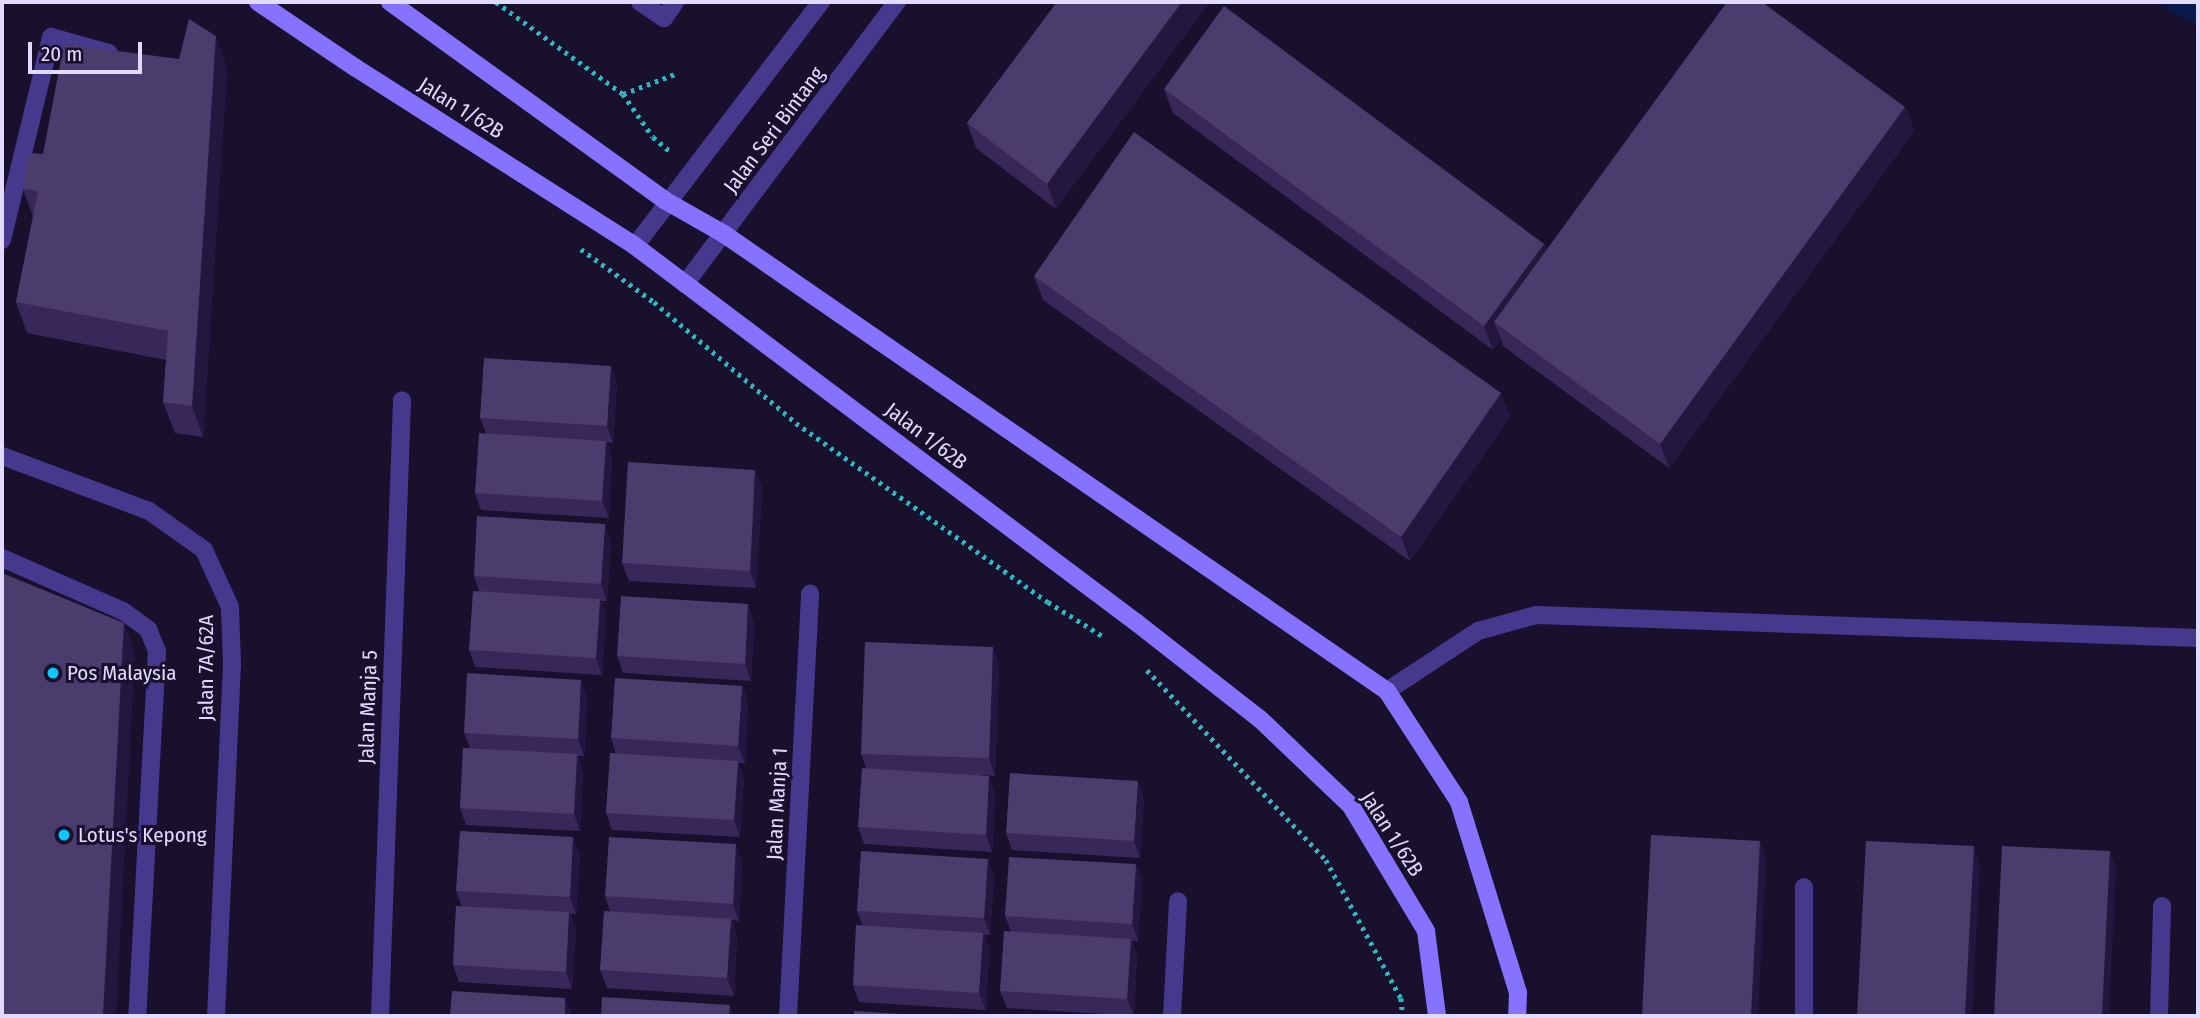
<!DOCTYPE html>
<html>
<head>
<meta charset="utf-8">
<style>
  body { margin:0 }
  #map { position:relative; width:2200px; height:1018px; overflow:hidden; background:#18102c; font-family:"Fira Sans Condensed",sans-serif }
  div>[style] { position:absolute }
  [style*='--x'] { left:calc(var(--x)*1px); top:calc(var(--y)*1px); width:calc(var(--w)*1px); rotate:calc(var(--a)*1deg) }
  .water>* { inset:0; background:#08194c }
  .path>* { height:4.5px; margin-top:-2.25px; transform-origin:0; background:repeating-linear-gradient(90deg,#2bbac3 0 3.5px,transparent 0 8.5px) }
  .service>* { height:18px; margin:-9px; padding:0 9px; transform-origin:9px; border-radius:9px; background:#46398d }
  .minor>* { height:18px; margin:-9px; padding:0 9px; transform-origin:9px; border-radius:9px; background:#46398d }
  .tertiary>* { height:18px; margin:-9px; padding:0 9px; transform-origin:9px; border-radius:9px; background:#46398d }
  .secondary>* { height:18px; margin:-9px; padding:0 9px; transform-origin:9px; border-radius:9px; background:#8672ff }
  .wall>* { inset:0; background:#38285a }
  .shaded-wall>* { inset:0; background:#231740 }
  .building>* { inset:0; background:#4a3c6c }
  .dots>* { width:19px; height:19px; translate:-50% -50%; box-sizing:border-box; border:4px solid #18102c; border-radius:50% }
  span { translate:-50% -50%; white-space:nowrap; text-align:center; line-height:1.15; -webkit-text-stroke:6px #18102c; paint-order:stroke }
  .street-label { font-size:21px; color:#e3dbff }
  .poi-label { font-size:21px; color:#e3dbff }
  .left { translate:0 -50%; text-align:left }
  .frame { position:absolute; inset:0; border:4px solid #e3dbff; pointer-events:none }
  .scale { position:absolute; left:28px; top:42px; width:114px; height:32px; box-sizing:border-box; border:4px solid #e3dbff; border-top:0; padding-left:9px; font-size:21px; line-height:24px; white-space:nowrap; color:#e3dbff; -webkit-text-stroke:5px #18102c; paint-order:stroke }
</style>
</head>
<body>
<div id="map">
  <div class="water">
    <div style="clip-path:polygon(2154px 2px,2198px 2px,2198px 25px)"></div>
  </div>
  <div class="path">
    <div style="--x:496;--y:2;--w:157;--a:35.9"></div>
    <div style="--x:623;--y:94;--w:56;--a:-21"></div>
    <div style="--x:623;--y:94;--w:52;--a:55.1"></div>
    <div style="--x:653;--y:137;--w:23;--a:40"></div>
    <div style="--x:581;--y:249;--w:90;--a:36"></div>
    <div style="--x:654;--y:302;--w:187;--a:40.4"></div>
    <div style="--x:796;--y:423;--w:309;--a:35.4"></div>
    <div style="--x:1048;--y:602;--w:66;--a:32"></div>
    <div style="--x:1147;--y:670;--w:261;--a:46.7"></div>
    <div style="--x:1326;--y:860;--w:157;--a:61.5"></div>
    <div style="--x:1401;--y:998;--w:18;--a:84"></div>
  </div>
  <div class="service">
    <div style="--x:640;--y:2;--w:29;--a:34"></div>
    <div style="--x:664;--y:18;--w:19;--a:-55"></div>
    <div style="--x:2;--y:240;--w:209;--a:-76.4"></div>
    <div style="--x:51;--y:37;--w:60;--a:15.4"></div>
    <div style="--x:2;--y:558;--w:132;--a:23.7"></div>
    <div style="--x:123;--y:611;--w:31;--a:36"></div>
    <div style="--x:148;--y:629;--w:24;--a:68"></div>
    <div style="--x:157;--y:651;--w:366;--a:93.1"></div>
    <div style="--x:1387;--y:691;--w:109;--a:-33.4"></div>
    <div style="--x:1478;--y:631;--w:60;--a:-15.4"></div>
    <div style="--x:1536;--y:615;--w:662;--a:1.99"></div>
  </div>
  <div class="minor">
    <div style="--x:2;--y:456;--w:157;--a:20.5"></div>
    <div style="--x:149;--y:511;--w:67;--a:35.3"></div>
    <div style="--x:204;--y:550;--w:63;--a:65.5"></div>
    <div style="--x:230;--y:607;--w:57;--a:88"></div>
    <div style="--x:232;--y:664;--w:352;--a:92.6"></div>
    <div style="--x:380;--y:1016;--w:616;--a:-87.95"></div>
    <div style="--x:788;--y:1016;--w:423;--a:-87"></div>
    <div style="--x:1172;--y:1016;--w:115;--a:-87"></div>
    <div style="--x:1804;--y:1016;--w:129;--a:-90"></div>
    <div style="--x:2159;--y:1016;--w:110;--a:-88.4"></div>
  </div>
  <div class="tertiary">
    <div style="--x:635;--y:246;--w:307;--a:-52.7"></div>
    <div style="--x:685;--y:284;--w:353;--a:-53.1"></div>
  </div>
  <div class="secondary">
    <div style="--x:258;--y:2;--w:118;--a:34"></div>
    <div style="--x:356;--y:68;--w:331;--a:32.5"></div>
    <div style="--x:635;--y:246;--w:628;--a:36.91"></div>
    <div style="--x:1137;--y:623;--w:156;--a:38"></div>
    <div style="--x:1260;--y:719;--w:126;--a:43.7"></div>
    <div style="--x:1351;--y:806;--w:146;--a:59"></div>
    <div style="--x:1426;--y:931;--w:86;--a:82.6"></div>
    <div style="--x:390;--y:2;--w:340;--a:35.8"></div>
    <div style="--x:666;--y:201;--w:67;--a:29.6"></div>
    <div style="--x:724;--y:234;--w:805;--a:34.58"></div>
    <div style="--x:1387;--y:691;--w:132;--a:57"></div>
    <div style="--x:1459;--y:802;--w:200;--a:72.8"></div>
    <div style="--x:1518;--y:993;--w:23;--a:92"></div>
  </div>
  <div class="wall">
    <div style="clip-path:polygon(1057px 2px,1056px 209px,976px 148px,967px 123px)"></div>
    <div style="clip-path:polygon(227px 67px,203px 437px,175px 433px,163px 402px,166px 360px,27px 333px,16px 302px,33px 217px,23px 189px,43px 154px)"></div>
    <div style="clip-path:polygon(1164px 89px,1544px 244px,1546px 250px,1905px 107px,1914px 131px,1669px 468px,1503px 346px,1501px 339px,1493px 350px,1173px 113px)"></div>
    <div style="clip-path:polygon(1034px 276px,1501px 393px,1510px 417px,1410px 561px,1043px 300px)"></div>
    <div style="clip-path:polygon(611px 366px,617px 383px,613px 443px,607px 442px,612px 458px,609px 518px,481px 510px,475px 493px,486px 433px,480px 418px)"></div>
    <div style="clip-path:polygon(762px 487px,756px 588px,629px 581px,622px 563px)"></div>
    <div style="clip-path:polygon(605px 524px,611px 541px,607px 601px,601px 601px,606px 616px,602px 675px,475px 667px,469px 650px,479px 592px,474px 576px)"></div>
    <div style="clip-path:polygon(754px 622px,751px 681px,623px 673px,617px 656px)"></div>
    <div style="clip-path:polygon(999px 664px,995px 776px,981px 775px,995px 793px,992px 852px,864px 844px,858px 827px,866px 768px,861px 754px)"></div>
    <div style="clip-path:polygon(742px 686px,748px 703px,745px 763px,738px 763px,744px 778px,740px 837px,612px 830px,606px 813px,616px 754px,611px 738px)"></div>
    <div style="clip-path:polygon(587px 697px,584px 756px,578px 756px,583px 771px,580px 831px,466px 825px,460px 808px,470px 748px,464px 733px)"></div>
    <div style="clip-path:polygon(1144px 798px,1140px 858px,1012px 850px,1006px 833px)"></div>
    <div style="clip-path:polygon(580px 854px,576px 914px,570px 914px,576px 929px,572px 989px,459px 982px,453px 965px,462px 907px,456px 891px)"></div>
    <div style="clip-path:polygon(742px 862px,739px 921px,732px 920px,737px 936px,734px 996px,607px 988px,600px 970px,610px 911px,605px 896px)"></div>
    <div style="clip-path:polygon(1136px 864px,1142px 881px,1138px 941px,1132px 941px,1137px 956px,1134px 1016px,1007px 1008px,1000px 991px,1011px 932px,1005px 916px)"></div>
    <div style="clip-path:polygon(994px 876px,990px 935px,984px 935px,989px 950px,986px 1010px,859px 1002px,853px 985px,863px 926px,857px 911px)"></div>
  </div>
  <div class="shaded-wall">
    <div style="clip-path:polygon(1182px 2px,1210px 2px,1056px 209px,1047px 184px)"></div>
    <div style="clip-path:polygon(216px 36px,227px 67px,203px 437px,192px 406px)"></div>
    <div style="clip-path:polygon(1905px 107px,1914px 131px,1669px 468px,1660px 444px)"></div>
    <div style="clip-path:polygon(1544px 244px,1553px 269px,1494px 322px,1501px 339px,1493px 350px,1484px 326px)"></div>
    <div style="clip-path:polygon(611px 366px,617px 383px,613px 443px,607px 426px)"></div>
    <div style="clip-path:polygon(1501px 393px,1510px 417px,1410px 561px,1401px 537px)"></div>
    <div style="clip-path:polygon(606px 441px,612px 458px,609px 518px,602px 501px)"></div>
    <div style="clip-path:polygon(755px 470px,762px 487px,756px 588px,750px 571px)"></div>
    <div style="clip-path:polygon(605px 524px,611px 541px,607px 601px,601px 584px)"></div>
    <div style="clip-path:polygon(600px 599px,606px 616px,602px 675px,596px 658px)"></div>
    <div style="clip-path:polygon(748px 604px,754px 622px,751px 681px,745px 664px)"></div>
    <div style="clip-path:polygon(124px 623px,135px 653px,116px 1016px,103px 1016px)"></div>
    <div style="clip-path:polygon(993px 647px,999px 664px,995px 776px,989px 758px)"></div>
    <div style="clip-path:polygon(581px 680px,587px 697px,584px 756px,578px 739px)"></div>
    <div style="clip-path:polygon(742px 686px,748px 703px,745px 763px,738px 746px)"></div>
    <div style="clip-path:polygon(577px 754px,583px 771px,580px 831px,574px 814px)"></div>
    <div style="clip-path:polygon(738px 761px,744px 778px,740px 837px,734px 820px)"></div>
    <div style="clip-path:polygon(989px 776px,995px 793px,992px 852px,986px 835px)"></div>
    <div style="clip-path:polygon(1138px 781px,1144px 798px,1140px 858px,1134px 841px)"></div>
    <div style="clip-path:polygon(573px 837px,580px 854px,576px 914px,570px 897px)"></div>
    <div style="clip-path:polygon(1760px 841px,1766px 858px,1758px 1016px,1751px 1016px)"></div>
    <div style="clip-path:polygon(736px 844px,742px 862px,739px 921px,733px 904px)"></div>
    <div style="clip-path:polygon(1974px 846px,1980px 863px,1972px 1016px,1965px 1016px)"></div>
    <div style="clip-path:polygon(2110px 851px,2116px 868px,2109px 1016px,2102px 1016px)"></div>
    <div style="clip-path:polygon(988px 859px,994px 876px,990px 935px,984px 918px)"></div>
    <div style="clip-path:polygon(1136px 864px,1142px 881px,1138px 941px,1132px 924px)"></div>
    <div style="clip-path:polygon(569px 912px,576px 929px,572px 989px,566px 972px)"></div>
    <div style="clip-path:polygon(731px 919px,737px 936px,734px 996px,727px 978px)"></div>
    <div style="clip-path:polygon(983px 933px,989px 950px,986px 1010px,979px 993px)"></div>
    <div style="clip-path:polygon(1131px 939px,1137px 956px,1134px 1016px,1127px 999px)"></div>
    <div style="clip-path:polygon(565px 998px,572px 1015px,572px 1016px,565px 1016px)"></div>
    <div style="clip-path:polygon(730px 1005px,734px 1016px,729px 1016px)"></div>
  </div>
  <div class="building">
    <div style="clip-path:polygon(1057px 2px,1182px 2px,1047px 184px,967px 123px)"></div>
    <div style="clip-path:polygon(1727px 2px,1762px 2px,1905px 107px,1660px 444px,1494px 322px)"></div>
    <div style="clip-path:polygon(1224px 6px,1544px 244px,1484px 326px,1164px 89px)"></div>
    <div style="clip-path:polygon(189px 19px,216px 36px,192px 406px,163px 402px,168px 331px,16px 302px,38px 191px,23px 189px,29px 153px,43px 154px,64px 44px,179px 59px)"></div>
    <div style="clip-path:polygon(1134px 132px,1501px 393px,1401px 537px,1034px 276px)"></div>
    <div style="clip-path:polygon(484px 358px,611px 366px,607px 426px,480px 418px)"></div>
    <div style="clip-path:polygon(479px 433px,606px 441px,602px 501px,475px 493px)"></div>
    <div style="clip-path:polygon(628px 462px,755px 470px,750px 571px,622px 563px)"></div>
    <div style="clip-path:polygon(477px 516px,605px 524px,601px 584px,474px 576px)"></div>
    <div style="clip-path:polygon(2px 573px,124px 623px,103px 1016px,2px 1016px)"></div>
    <div style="clip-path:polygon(473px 591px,600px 599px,596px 658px,469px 650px)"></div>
    <div style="clip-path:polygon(621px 596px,748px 604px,745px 664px,617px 656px)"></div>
    <div style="clip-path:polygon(865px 642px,993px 647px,989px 758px,861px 754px)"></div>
    <div style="clip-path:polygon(467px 673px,581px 680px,578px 739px,464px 733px)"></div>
    <div style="clip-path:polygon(615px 678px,742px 686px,738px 746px,611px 738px)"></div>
    <div style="clip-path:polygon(463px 748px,577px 754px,574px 814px,460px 808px)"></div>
    <div style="clip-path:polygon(610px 753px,738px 761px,734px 820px,606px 813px)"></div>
    <div style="clip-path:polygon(862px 768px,989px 776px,986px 835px,858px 827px)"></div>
    <div style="clip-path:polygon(1010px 773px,1138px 781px,1134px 841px,1006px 833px)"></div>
    <div style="clip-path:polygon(460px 831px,573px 837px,570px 897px,456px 891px)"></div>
    <div style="clip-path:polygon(1651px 835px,1760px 841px,1751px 1016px,1642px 1016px)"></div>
    <div style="clip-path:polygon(609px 837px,736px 844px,733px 904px,605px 896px)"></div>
    <div style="clip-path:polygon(1866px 841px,1974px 846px,1965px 1016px,1857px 1016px)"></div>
    <div style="clip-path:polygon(2002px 846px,2110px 851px,2102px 1016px,1994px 1016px)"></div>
    <div style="clip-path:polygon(861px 851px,988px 859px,984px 918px,857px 911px)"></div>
    <div style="clip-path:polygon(1009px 857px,1136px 864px,1132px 924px,1005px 916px)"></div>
    <div style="clip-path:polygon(456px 906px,569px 912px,566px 972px,453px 965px)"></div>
    <div style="clip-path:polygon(604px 911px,731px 919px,727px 978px,600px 970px)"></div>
    <div style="clip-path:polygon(856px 925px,983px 933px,979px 993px,853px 985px)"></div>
    <div style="clip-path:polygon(1004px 931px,1131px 939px,1127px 999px,1000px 991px)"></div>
    <div style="clip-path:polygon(452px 991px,565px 998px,565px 1016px,450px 1016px)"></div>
    <div style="clip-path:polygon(602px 997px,730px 1005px,729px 1016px,601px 1016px)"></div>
    <div style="clip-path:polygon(854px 1011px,936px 1016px,854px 1016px)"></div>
  </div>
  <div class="dots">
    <div style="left:53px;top:673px;background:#07c8ff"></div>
    <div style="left:64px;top:835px;background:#07c8ff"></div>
  </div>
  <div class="street-label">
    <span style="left:461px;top:108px;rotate:32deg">Jalan 1/62B</span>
    <span style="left:774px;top:130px;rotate:-53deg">Jalan Seri Bintang</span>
    <span style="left:926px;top:436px;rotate:37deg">Jalan 1/62B</span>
    <span style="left:206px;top:668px;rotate:-90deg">Jalan 7A/62A</span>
    <span style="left:368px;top:707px;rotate:-88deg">Jalan Manja 5</span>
    <span style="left:777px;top:804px;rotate:-87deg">Jalan Manja 1</span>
    <span style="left:1392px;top:834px;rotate:57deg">Jalan 1/62B</span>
  </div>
  <div class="poi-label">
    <span class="left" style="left:67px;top:673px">Pos Malaysia</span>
    <span class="left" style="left:78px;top:835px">Lotus's Kepong</span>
  </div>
  <div class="frame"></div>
  <div class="scale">20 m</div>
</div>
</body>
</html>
